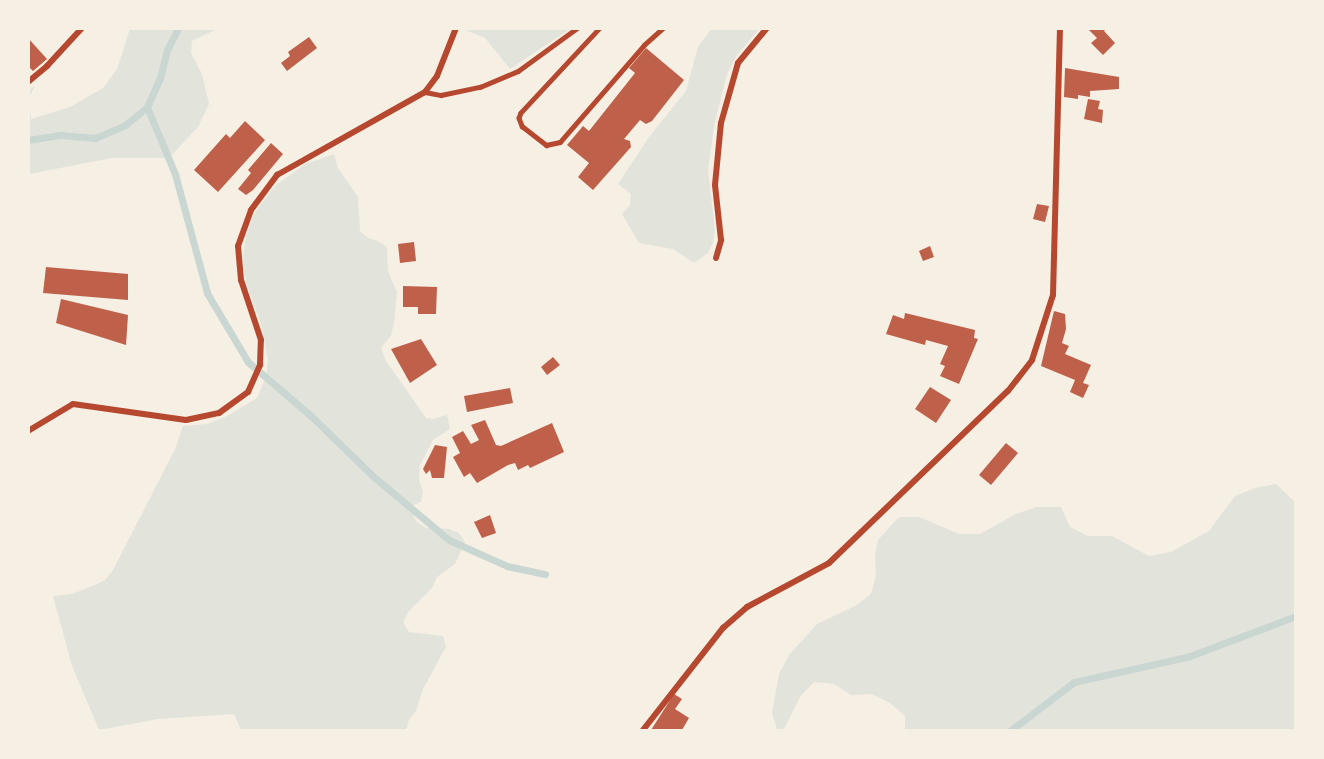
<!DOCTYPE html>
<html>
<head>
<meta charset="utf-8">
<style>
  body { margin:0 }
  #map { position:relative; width:1324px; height:759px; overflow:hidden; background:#f6efe4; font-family:"Fira Sans",sans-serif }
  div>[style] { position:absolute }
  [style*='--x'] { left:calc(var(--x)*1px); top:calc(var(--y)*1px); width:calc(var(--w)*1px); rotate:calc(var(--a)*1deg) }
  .green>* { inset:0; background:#e2e4dc }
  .stream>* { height:7px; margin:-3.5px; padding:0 3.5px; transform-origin:3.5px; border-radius:3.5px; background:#c9d6d2 }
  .building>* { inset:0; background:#bf614a }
  .service>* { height:4.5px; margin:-2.25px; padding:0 2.25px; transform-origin:2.25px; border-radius:2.25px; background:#b5482f }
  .minor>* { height:6px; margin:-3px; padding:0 3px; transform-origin:3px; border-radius:3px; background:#b5482f }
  span { translate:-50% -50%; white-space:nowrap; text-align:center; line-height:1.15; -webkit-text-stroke:6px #f6efe4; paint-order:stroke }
  .frame { position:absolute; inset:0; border:30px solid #f6efe4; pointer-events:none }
</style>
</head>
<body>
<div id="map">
  <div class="green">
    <div style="clip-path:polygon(130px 29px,217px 29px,192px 41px,191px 53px,202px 74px,209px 104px,198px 127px,169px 158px,112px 158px,29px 174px,29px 90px,35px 86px,29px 97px,31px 119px,70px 107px,103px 88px,117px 69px)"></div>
    <div style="clip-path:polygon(463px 29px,570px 28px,570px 29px,510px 69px,485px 38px)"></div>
    <div style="clip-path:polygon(711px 29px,759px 29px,737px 55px,727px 74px,714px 126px,708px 170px,715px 230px,713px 243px,708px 253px,694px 263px,673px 249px,639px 243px,622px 214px,630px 205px,631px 194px,618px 184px,649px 137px,686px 91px,698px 47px)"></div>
    <div style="clip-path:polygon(334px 154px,338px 168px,358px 197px,360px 231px,368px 238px,378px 241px,387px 247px,388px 271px,397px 292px,394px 324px,391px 336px,381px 348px,386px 361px,426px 418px,433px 419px,447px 415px,450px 429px,433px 440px,420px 465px,419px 480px,423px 491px,421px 502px,409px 507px,417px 522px,426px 528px,449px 529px,459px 533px,465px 542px,455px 564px,437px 577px,432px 588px,409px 611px,403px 622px,409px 632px,443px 636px,446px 647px,423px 689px,416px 711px,409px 720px,406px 730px,241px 730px,234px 714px,158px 719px,99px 730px,72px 666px,53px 596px,72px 594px,95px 585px,105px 580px,113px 570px,175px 449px,183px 426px,207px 424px,227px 416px,257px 398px,266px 377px,268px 361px,262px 327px,246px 283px,243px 257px,246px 236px,255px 212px,275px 186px,305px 164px)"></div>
    <div style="clip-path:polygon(1276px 484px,1295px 502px,1295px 730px,905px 730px,905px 716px,890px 703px,872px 694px,851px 695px,834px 684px,814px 682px,800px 697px,784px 729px,777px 730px,772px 713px,779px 674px,789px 655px,817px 624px,855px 606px,871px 594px,876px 575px,875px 555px,878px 540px,899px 517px,919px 517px,959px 534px,980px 534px,1016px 514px,1036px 507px,1061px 507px,1070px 527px,1088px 536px,1112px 536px,1149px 556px,1171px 552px,1209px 531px,1235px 496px,1255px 488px)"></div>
  </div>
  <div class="stream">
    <div style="--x:147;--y:107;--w:73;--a:67.3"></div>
    <div style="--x:175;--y:174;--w:123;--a:74.9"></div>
    <div style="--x:207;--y:293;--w:80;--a:59.3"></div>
    <div style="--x:248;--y:362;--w:83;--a:40.6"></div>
    <div style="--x:311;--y:416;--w:88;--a:44.1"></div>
    <div style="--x:374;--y:477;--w:98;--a:40"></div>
    <div style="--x:449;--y:540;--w:64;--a:24.1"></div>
    <div style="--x:507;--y:566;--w:39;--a:12"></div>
    <div style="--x:28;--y:140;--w:33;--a:-9"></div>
    <div style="--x:61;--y:135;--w:34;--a:5"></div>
    <div style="--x:95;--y:138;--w:33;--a:-23"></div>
    <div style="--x:125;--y:125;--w:28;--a:-39"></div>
    <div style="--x:147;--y:107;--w:32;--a:-66"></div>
    <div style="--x:160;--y:78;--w:29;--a:-76"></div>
    <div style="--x:167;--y:50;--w:25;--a:-63"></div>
    <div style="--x:1011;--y:730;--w:79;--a:-37.3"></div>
    <div style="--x:1074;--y:682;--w:119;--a:-12.6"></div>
    <div style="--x:1190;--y:656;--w:113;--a:-20.7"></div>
  </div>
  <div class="building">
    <div style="clip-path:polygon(1087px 28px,1107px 28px,1104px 31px,1115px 43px,1103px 55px,1091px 43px,1097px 38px)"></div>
    <div style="clip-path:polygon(309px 37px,317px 48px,287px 71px,281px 63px,290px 56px,288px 52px)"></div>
    <div style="clip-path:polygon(28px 38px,47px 59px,33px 71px,28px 66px)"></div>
    <div style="clip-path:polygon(646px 48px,684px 80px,652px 121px,646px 124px,640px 120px,624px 139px,630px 141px,631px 147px,593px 190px,578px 177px,589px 163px,567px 145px,583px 126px,589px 131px,635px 73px,629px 68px)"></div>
    <div style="clip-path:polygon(1065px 68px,1119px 77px,1119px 89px,1090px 91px,1090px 97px,1078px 95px,1078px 99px,1064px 97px)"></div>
    <div style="clip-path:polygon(1088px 99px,1100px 101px,1098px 109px,1103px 110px,1102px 123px,1084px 119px)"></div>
    <div style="clip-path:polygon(245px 121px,265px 140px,218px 192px,194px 170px,226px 134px,230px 138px)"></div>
    <div style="clip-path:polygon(271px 143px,283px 154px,253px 190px,246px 195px,238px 189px,251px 173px,248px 170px)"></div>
    <div style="clip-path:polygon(1037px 204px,1049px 206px,1045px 222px,1033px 219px)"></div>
    <div style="clip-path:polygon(414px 242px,416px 261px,400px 263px,398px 244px)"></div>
    <div style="clip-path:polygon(930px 246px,934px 257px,923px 261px,919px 251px)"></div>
    <div style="clip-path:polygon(46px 267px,128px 274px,128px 300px,43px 293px)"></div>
    <div style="clip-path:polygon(403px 286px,437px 287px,436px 314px,418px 314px,418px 307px,403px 307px)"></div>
    <div style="clip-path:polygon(61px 299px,128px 315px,126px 345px,56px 323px)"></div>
    <div style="clip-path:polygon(1054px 311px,1065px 314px,1066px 329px,1062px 343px,1069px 346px,1065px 354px,1091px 365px,1083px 383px,1089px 385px,1083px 398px,1070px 392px,1075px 380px,1041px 366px)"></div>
    <div style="clip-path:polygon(905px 313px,975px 330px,974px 338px,978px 339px,959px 384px,940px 376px,945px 366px,940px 364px,948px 346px,926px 340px,925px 345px,886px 334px,893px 315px,904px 319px)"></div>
    <div style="clip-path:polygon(421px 339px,437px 365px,410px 383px,391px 349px)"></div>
    <div style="clip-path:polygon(553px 357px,560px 365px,547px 375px,541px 367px)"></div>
    <div style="clip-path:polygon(930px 387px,951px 400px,936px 423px,915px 409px)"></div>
    <div style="clip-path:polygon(510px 388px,513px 403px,467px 412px,464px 396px)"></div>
    <div style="clip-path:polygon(485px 420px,496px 445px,501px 446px,552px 423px,564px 452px,530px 468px,528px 465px,518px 470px,515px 463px,508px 465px,477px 483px,470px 473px,464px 477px,453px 457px,460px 453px,452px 437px,463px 431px,471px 444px,479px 440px,471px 425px)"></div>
    <div style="clip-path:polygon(1006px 443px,1018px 453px,991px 485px,979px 475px)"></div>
    <div style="clip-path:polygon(435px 445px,447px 447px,444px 478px,432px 478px,430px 470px,426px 474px,423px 469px)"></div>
    <div style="clip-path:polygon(490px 515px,496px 533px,482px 538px,474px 522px)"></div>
    <div style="clip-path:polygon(674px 694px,682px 699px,675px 709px,689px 718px,682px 730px,651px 730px)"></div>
  </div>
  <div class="service">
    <div style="--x:600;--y:28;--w:116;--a:132.9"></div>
    <div style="--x:521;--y:113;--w:5;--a:112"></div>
    <div style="--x:519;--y:118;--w:9;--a:69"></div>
    <div style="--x:522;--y:126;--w:31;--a:38"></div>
    <div style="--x:546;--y:145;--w:14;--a:-12"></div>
    <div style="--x:560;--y:142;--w:128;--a:-49.1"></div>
    <div style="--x:644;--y:45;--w:25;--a:-42"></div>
    <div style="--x:425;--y:92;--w:16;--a:11"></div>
    <div style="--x:441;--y:95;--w:40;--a:-12"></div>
    <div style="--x:480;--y:87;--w:41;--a:-22.8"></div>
    <div style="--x:518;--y:71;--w:73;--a:-36.1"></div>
  </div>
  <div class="minor">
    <div style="--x:28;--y:82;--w:25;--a:-40"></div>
    <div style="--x:47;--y:66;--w:52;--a:-47.4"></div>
    <div style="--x:716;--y:258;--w:19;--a:-74"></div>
    <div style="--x:721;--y:240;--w:55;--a:-96.2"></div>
    <div style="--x:715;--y:185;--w:62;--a:-84.5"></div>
    <div style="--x:721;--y:123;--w:62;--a:-74.2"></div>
    <div style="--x:738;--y:63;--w:45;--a:-50.4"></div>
    <div style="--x:28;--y:431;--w:52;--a:-31"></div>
    <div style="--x:73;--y:404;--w:114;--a:8.1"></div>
    <div style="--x:186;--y:420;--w:34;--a:-12"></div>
    <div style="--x:219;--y:413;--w:36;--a:-36"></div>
    <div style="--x:248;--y:392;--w:30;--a:-66"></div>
    <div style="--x:260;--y:365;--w:25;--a:-88"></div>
    <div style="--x:261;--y:340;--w:63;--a:-108.4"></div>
    <div style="--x:241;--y:280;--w:34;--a:-95"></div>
    <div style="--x:238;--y:246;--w:38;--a:-70"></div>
    <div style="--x:251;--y:210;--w:44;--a:-53.4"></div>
    <div style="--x:277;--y:175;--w:170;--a:-29.3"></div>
    <div style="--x:425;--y:92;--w:20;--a:-53"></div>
    <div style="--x:437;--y:76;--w:52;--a:-68.4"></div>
    <div style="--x:643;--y:730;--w:130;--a:-51.9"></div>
    <div style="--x:723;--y:628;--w:32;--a:-41"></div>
    <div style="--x:747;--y:607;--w:93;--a:-28.2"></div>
    <div style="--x:829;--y:563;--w:248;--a:-43.9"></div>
    <div style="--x:1008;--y:391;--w:39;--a:-52"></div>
    <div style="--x:1032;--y:360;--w:68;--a:-72.1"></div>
    <div style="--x:1053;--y:295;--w:267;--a:-88.5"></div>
  </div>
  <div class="frame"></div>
</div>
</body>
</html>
